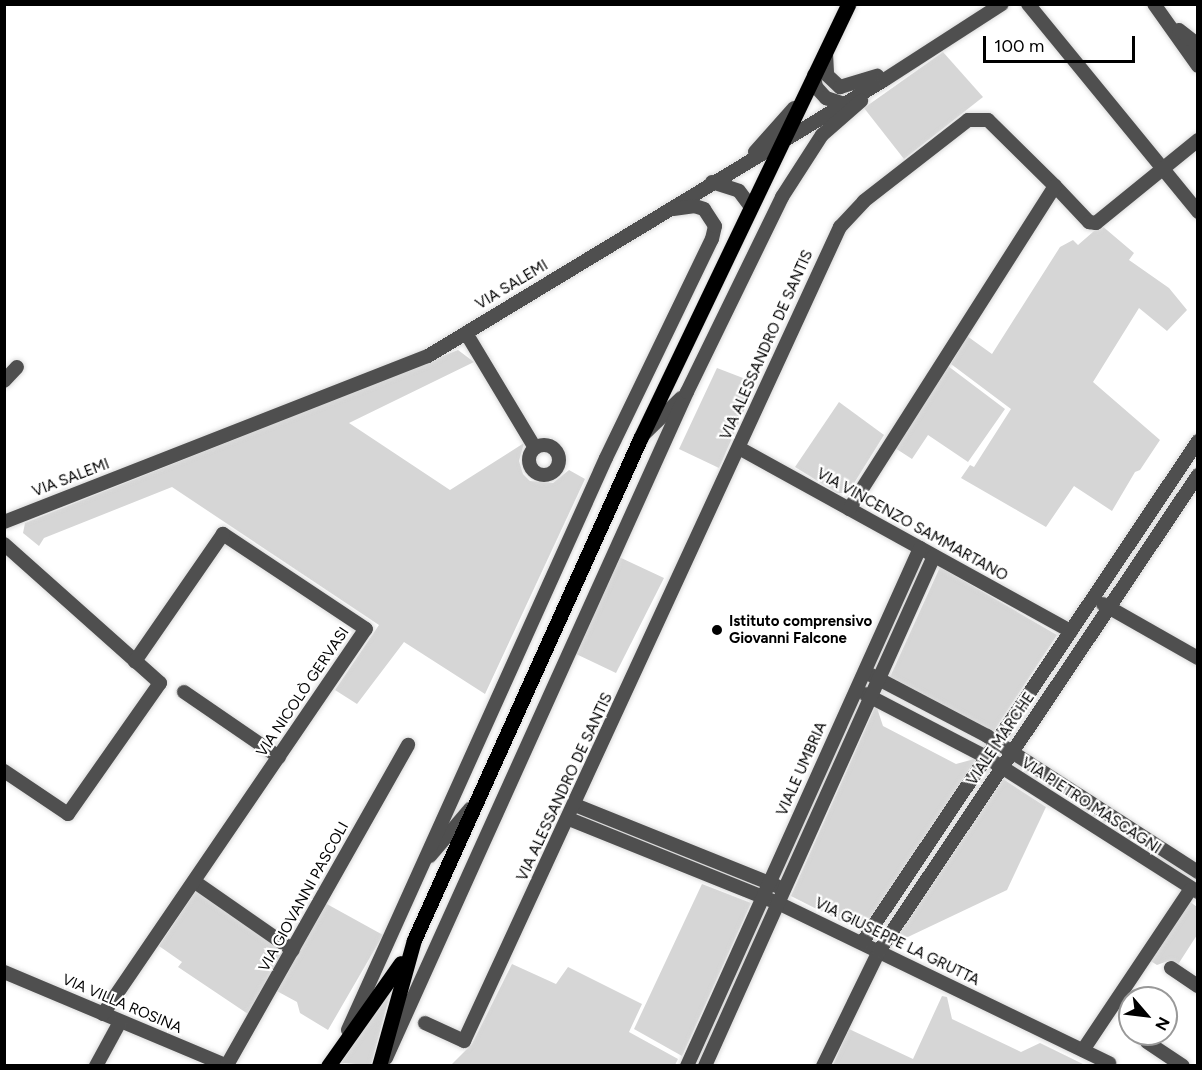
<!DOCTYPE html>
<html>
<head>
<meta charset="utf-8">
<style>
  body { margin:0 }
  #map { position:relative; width:1202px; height:1070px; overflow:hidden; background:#fff; font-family:Figtree,sans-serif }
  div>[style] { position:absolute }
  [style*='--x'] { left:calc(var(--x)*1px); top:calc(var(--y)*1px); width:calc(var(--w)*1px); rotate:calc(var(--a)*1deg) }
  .green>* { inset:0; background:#d6d6d6 }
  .roads { filter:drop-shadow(0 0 2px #dbdbdb) drop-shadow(0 0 2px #dbdbdb) }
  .minor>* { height:14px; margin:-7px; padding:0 7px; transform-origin:7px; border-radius:7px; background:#4f4f4f }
  .minor>.ring { margin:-7px; padding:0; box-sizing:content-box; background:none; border:14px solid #4f4f4f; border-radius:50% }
  .major>* { height:15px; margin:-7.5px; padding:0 7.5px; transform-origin:7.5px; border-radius:7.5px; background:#000 }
  .dots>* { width:16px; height:16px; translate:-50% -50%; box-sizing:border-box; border:3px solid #fff; border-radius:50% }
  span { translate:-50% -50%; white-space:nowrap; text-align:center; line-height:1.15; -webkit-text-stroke:4.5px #fff; paint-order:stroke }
  .street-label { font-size:15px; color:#000 }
  .poi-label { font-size:15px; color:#000; font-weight:700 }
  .left { translate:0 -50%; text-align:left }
  .frame { position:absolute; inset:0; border:6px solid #000; pointer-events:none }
  .north { position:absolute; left:1118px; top:986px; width:60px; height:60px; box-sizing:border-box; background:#fff; border:2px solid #999; border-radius:50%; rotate:118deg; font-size:16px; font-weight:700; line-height:24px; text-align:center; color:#000 }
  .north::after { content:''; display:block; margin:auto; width:21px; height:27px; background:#000; clip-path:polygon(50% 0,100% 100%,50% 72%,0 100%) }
  .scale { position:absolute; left:983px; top:36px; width:152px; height:27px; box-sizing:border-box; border:3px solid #000; border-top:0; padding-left:8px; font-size:18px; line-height:21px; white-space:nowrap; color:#000; -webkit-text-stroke:4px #fff; paint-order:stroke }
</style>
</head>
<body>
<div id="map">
  <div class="green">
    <div style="clip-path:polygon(943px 52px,983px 97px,904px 159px,864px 108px)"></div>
    <div style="clip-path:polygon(1101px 225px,1134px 253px,1129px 260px,1169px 288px,1187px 310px,1167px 331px,1139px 308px,1093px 382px,1160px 440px,1140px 470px,1135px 472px,1112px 511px,1074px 486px,1046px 527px,961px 478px,970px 465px,974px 467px,1011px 409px,951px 364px,967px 336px,992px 354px,1060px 247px,1073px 240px,1078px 245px)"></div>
    <div style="clip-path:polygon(458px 350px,474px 362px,349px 423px,450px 490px,524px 443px,519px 461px,523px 474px,530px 481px,553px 483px,569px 470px,585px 479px,485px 694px,404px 642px,357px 704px,335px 690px,379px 625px,172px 487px,44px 538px,39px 546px,23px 533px,25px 523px)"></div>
    <div style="clip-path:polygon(948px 366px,1005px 409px,968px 462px,928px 435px,912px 459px,895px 448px)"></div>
    <div style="clip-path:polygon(717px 368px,756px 383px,719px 468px,679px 449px)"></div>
    <div style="clip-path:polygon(839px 402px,884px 435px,848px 493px,837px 493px,795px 467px)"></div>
    <div style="clip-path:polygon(619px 557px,664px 578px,616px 673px,574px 653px)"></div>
    <div style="clip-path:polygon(940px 567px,1057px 635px,993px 732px,890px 677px)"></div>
    <div style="clip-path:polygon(876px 705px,883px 726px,956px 764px,978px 758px,862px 932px,791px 896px)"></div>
    <div style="clip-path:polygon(1003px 779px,1046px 807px,1007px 890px,891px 945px)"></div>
    <div style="clip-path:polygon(702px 884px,751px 903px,682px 1056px,634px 1029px)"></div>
    <div style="clip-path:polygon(197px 889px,286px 949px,248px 1014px,178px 967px,182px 962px,159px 946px)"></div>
    <div style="clip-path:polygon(1189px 901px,1197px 907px,1197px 935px,1177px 966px,1168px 961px,1157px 965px,1149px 960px)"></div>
    <div style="clip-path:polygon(325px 903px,383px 935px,328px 1030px,300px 1013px,297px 1002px,275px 990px)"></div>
    <div style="clip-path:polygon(512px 964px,556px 984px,568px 967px,642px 1004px,629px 1032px,678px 1059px,675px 1065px,451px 1065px,472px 1044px)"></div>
    <div style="clip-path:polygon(391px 990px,371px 1065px,341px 1063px)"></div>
    <div style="clip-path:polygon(942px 996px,947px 997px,952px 1019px,1021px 1052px,1040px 1043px,1085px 1065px,833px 1065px,849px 1029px,913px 1059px)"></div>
  </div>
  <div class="roads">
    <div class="minor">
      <div style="--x:1028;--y:4;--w:269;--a:50.7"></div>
      <div style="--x:1154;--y:4;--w:76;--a:54.6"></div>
      <div style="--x:1179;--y:30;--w:24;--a:38"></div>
      <div style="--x:826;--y:53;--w:22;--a:87"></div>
      <div style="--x:827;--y:75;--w:18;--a:43"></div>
      <div style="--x:840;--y:87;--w:39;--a:-17"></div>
      <div style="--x:814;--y:75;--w:12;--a:81"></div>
      <div style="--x:816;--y:87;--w:15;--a:48"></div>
      <div style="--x:826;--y:98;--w:19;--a:18"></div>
      <div style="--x:755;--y:152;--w:59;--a:-48.4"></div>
      <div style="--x:712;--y:182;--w:28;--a:18"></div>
      <div style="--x:739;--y:191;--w:20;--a:53"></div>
      <div style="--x:1055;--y:186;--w:50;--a:46.6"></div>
      <div style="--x:1089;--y:222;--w:7;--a:8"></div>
      <div style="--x:1096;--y:223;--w:132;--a:-39.1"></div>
      <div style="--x:466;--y:333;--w:134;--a:59"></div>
      <div style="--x:4;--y:381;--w:19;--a:-47"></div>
      <div style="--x:643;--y:435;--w:53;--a:-44.2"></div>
      <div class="ring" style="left:529px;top:445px;width:16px;height:16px"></div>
      <div style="--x:739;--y:448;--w:379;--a:28.9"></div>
      <div style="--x:4;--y:522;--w:455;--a:-21.4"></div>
      <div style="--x:428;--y:356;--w:533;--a:-31.18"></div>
      <div style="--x:884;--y:80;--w:140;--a:-32.8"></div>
      <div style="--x:4;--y:544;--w:209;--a:41.7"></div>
      <div style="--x:160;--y:683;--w:160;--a:125.1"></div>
      <div style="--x:68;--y:814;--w:77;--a:-146.1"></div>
      <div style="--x:1103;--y:604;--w:109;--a:29.6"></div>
      <div style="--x:871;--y:675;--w:131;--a:27.7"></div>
      <div style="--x:987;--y:736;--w:251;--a:32.8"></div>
      <div style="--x:184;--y:692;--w:115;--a:34.4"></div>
      <div style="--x:865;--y:694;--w:136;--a:27.5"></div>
      <div style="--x:986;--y:757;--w:251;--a:32.5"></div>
      <div style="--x:575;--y:805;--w:218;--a:21.9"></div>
      <div style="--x:569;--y:819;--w:225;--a:21.9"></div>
      <div style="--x:778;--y:903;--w:368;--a:25.8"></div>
      <div style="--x:430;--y:856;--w:62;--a:-49.6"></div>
      <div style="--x:195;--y:882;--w:119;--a:34.8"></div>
      <div style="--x:862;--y:943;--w:604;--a:-56.2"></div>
      <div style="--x:1171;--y:968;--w:32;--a:34"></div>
      <div style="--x:4;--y:972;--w:243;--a:22.8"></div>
      <div style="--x:103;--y:1014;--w:466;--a:-55.7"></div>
      <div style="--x:366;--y:629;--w:172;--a:-146.4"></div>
      <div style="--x:223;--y:534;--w:155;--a:124.7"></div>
      <div style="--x:425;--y:1023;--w:43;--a:24.8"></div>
      <div style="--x:464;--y:1041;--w:897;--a:-65.21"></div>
      <div style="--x:840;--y:227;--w:35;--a:-47"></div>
      <div style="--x:864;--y:201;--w:132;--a:-37.9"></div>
      <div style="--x:968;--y:120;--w:20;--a:0"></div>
      <div style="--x:988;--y:120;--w:94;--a:44.6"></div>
      <div style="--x:1055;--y:186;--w:383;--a:122.5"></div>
      <div style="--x:348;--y:1030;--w:627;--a:-65.72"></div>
      <div style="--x:606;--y:458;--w:243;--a:-64.2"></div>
      <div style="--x:712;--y:239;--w:13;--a:-77"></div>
      <div style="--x:715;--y:226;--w:20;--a:-123"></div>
      <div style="--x:704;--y:209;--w:9;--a:-162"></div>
      <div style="--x:695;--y:206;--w:22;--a:172"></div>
      <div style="--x:1147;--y:1042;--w:43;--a:33.7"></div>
      <div style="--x:1083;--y:1050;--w:192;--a:-56.2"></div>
      <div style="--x:386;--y:1058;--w:731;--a:-65.68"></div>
      <div style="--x:687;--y:392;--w:217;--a:-64"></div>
      <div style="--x:782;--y:197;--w:74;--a:-57.2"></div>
      <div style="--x:822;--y:135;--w:52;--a:-41.1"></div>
      <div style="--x:227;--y:1065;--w:368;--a:-60.5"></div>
      <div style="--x:96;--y:1066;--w:50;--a:-61.4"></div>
      <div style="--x:687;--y:1066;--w:568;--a:-65.78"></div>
      <div style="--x:705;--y:1066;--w:559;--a:-65.82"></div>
      <div style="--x:823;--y:1066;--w:128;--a:-64"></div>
      <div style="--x:879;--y:951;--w:573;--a:-56.17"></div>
    </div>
    <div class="major">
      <div style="--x:328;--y:1066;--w:126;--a:-54.7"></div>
      <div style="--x:379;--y:1066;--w:131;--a:-74.5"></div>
      <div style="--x:414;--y:940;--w:550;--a:-65.72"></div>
      <div style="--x:640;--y:439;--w:482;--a:-64.4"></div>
    </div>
  </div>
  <div class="dots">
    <div style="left:717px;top:630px;background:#000"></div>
  </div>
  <div class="street-label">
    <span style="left:512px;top:285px;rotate:-31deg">VIA SALEMI</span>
    <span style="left:767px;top:345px;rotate:-66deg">VIA ALESSANDRO DE SANTIS</span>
    <span style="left:71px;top:478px;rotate:-21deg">VIA SALEMI</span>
    <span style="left:912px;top:525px;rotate:29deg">VIA VINCENZO SAMMARTANO</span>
    <span style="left:303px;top:692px;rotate:-56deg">VIA NICOLÒ GERVASI</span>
    <span style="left:1001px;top:739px;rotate:-56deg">VIALE MARCHE</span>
    <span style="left:802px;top:769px;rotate:-66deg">VIALE UMBRIA</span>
    <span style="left:565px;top:787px;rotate:-65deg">VIA ALESSANDRO DE SANTIS</span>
    <span style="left:1091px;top:806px;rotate:33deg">VIA PIETRO MASCAGNI</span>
    <span style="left:304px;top:897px;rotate:-61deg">VIA GIOVANNI PASCOLI</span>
    <span style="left:897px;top:942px;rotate:26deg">VIA GIUSEPPE LA GRUTTA</span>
    <span style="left:122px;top:1004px;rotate:23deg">VIA VILLA ROSINA</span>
  </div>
  <div class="poi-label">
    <span class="left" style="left:729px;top:630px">Istituto comprensivo<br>Giovanni Falcone</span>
  </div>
  <div class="frame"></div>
  <div class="north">N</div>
  <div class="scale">100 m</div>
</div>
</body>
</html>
